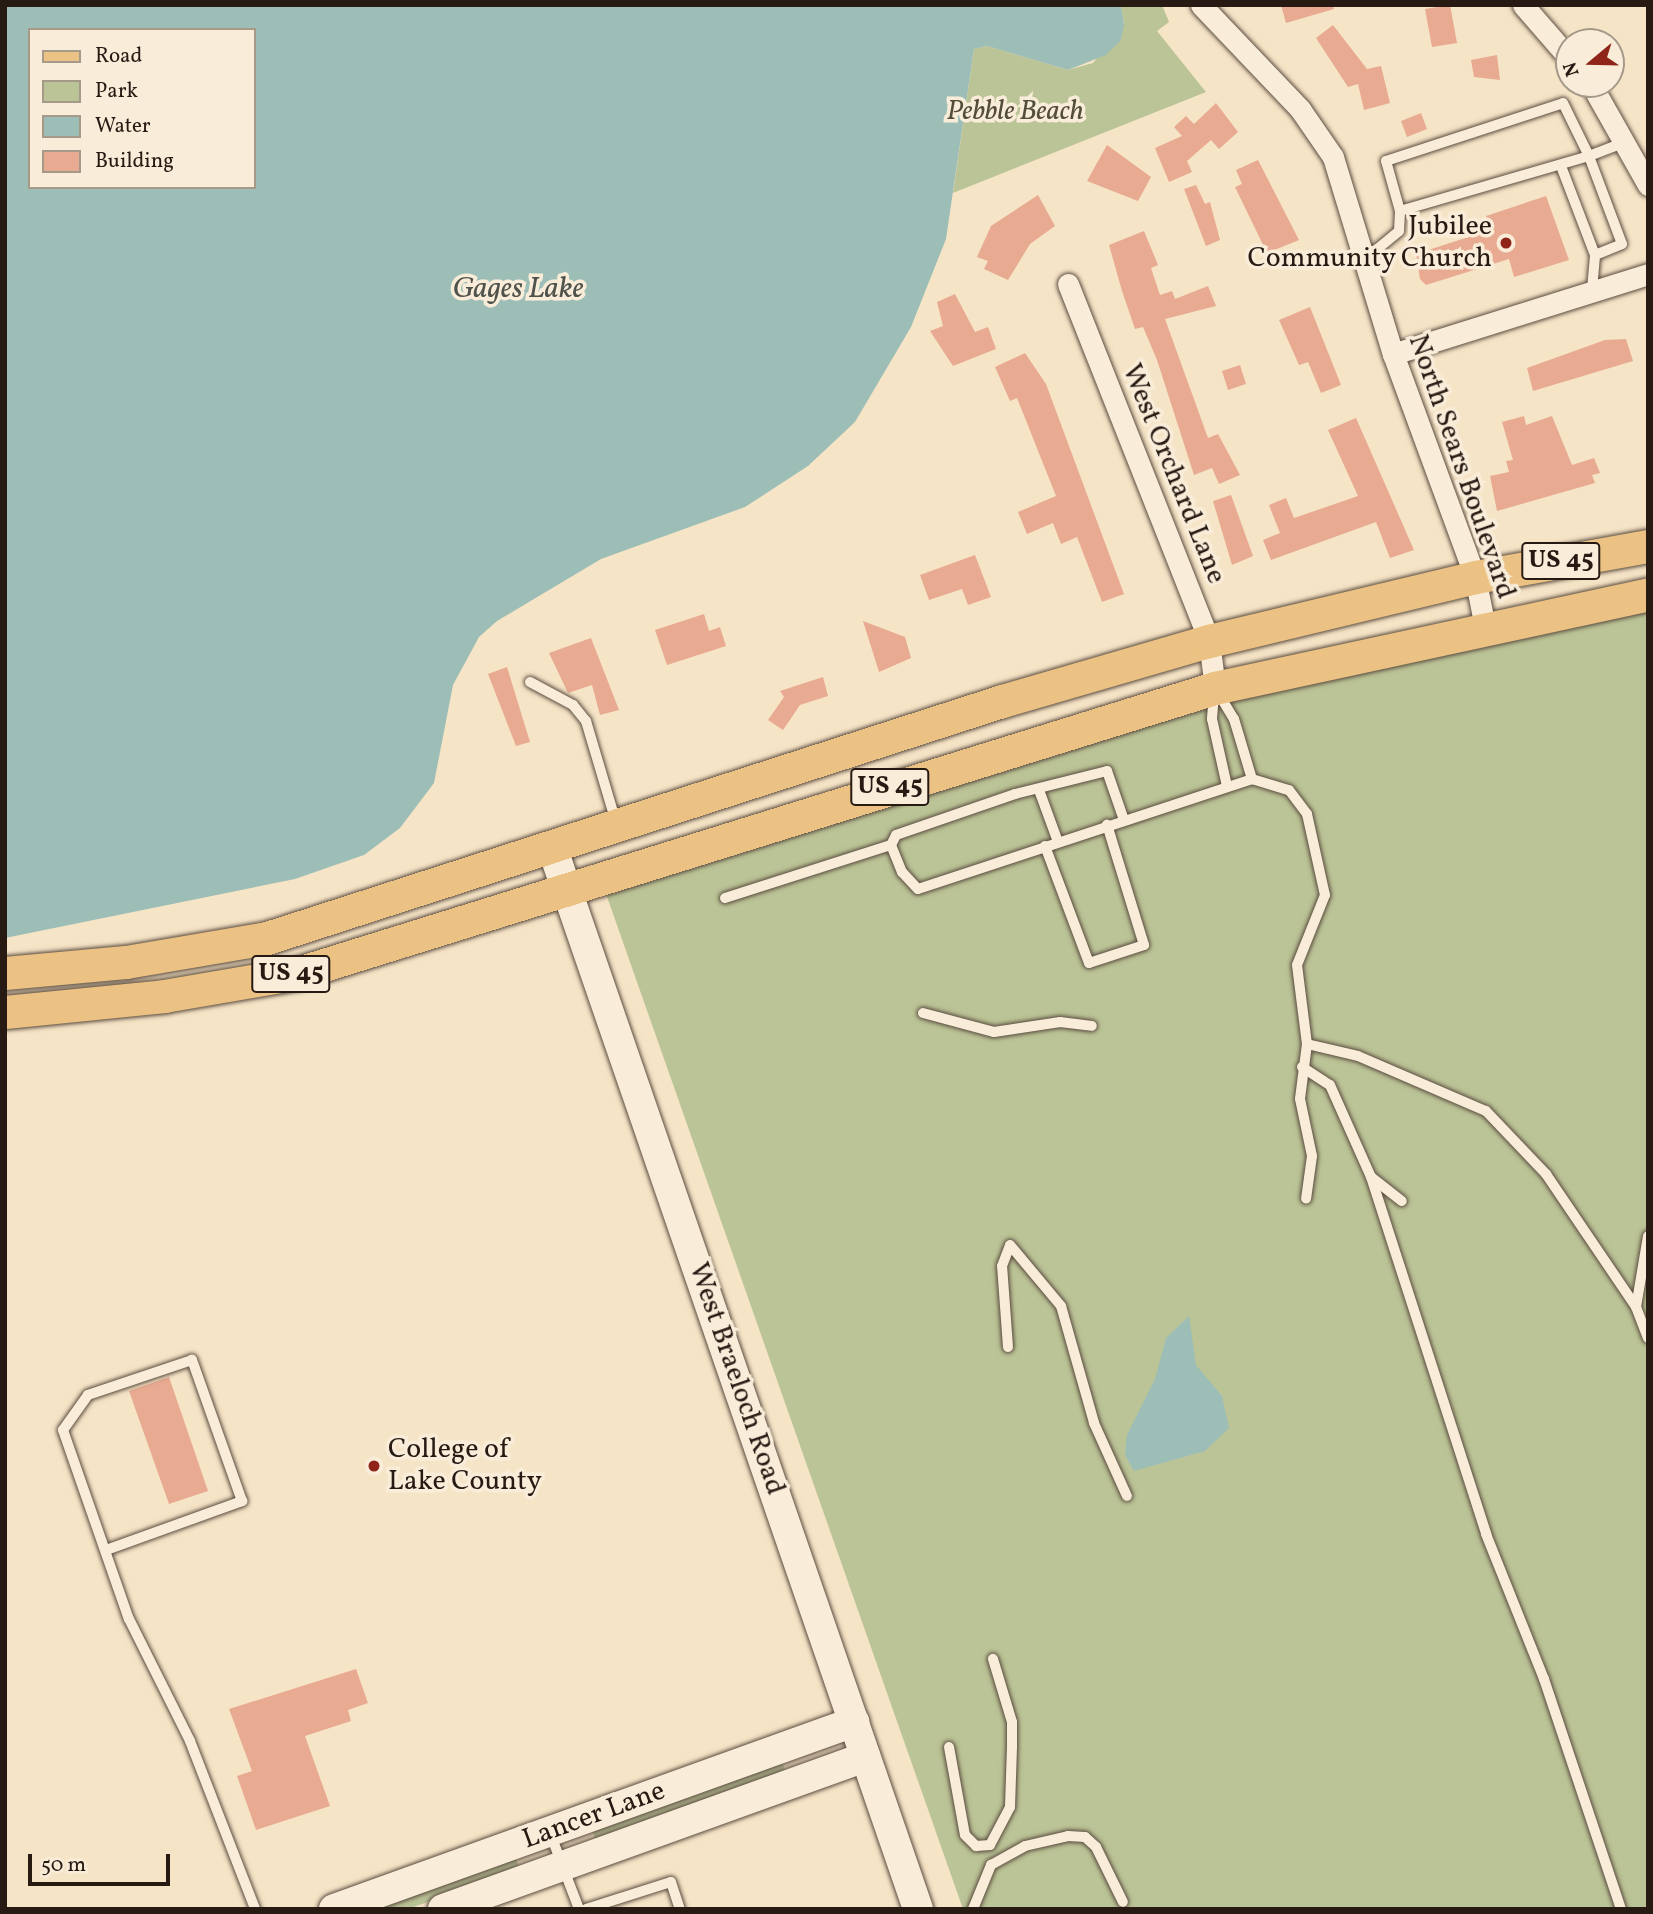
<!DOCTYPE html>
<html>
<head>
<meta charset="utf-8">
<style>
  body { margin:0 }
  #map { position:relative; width:1653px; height:1914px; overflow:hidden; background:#f6e4c6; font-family:Vollkorn,serif }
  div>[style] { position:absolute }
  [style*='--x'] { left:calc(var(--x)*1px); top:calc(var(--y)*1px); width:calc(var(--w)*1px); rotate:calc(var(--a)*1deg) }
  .green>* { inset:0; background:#bbc496 }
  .water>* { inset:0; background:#9dbeb7 }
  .building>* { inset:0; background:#e8aa91 }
  .roads { filter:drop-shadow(0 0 2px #5b4c40) drop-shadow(0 0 2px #5b4c40) }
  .lane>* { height:10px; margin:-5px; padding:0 5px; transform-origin:5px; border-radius:5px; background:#f9edda }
  .street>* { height:21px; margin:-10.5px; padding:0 10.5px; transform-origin:10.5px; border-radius:10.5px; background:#f9edda }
  .secondary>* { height:30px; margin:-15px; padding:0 15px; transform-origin:15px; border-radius:15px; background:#f9edda }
  .primary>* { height:33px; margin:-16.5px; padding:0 16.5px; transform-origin:16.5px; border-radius:16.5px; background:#ebc283 }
  .dots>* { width:19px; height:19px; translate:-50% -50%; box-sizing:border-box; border:4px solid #f9edda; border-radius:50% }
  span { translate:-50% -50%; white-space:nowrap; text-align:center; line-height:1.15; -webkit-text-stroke:7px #f9edda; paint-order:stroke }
  .shield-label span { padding:2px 5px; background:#f9edda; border:2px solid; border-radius:5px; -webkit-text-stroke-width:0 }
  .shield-label { font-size:26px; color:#271a13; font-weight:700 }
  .park-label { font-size:28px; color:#534d3a; font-style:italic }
  .poi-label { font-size:28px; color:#271a13 }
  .right { translate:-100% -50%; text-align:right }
  .left { translate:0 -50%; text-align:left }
  .street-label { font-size:28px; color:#271a13 }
  .water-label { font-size:30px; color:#50534c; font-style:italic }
  .frame { position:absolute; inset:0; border:7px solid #271a13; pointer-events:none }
  .legend { position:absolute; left:28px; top:28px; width:228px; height:161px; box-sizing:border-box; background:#f9edda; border:2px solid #a5998a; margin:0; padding:9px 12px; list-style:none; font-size:21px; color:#271a13 }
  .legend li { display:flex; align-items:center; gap:14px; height:35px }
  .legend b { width:35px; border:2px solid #a5998a }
  .north { position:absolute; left:1555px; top:28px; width:70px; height:70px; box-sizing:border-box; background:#f9edda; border:2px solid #a5998a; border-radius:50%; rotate:251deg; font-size:19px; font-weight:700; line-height:28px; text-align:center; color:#271a13 }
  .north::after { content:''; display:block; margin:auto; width:24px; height:32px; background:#8f2418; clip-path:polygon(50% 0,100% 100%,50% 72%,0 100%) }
  .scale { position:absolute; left:28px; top:1854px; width:142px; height:32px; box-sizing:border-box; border:4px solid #271a13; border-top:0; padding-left:9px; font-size:21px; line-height:24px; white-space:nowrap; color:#271a13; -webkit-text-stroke:5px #f9edda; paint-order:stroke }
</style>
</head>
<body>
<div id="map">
  <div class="green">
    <div style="clip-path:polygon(1121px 5px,1162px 5px,1169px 22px,1157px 31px,1206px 92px,953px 193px,974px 49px,987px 46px,1068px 70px,1093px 63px,1124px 24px)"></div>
    <div style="clip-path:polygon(1648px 603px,1648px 1909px,963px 1909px,605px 891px,1236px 685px)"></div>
    <div style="clip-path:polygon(782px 1761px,786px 1774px,596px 1842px,592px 1829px)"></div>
    <div style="clip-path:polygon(515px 1856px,520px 1869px,408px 1909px,369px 1909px)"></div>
  </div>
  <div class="water">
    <div style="clip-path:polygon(evenodd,5px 5px,1121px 5px,1124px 24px,1121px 40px,1106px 55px,1068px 70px,987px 46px,974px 49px,946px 239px,911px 327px,855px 422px,808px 466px,745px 507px,601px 559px,497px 621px,479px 637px,453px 685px,434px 783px,400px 828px,364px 855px,295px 879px,5px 938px,5px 5px,30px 30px,254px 30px,254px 187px,30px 187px,30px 30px)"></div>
    <div style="clip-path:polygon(1189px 1316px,1196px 1365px,1222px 1396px,1229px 1428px,1205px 1451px,1134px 1471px,1125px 1455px,1127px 1435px,1155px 1379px,1166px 1338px)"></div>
  </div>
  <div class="building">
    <div style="clip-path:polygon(1281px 5px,1333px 5px,1334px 9px,1286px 23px)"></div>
    <div style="clip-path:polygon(1450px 5px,1457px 43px,1432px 47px,1425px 9px)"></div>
    <div style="clip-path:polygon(1333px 25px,1367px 69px,1381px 66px,1390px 103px,1364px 110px,1358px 84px,1348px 87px,1316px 38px)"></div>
    <div style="clip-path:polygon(1497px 55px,1500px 80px,1474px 77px,1471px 60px)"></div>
    <div style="clip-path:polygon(1216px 103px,1238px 132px,1219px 149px,1211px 140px,1187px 161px,1192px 172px,1169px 182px,1155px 148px,1182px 136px,1174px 127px,1186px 116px,1194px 124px)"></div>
    <div style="clip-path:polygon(1421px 113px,1427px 129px,1407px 137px,1401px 121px)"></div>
    <div style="clip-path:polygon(1107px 145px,1151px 177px,1138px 201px,1087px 181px)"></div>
    <div style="clip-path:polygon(1258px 160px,1299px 240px,1267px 253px,1235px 187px,1242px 184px,1236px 170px)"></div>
    <div style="clip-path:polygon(1196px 185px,1205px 204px,1210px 202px,1220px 240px,1206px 246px,1184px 189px)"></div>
    <div style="clip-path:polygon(1038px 195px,1055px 226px,1030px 244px,1008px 280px,984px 269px,988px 261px,977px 257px,991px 226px)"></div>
    <div style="clip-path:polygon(1546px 196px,1569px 260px,1514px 277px,1509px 259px,1426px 285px,1420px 279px,1416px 254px,1490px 230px,1486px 216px)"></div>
    <div style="clip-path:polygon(1144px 231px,1158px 265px,1151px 268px,1160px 295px,1172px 291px,1175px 299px,1208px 286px,1216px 306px,1165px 319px,1208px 438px,1218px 434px,1240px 475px,1219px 484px,1212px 468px,1194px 475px,1157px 360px,1143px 327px,1135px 329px,1122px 291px,1109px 245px)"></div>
    <div style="clip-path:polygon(955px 294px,975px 332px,988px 327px,996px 349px,953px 366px,930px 331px,943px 326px,937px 302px)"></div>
    <div style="clip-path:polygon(1310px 307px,1341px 385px,1321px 393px,1308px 362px,1299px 365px,1279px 320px)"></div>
    <div style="clip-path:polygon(1626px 339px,1633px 361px,1533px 391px,1527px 368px,1605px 340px)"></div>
    <div style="clip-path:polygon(1025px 353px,1046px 384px,1124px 594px,1102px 602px,1077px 537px,1061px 544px,1053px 523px,1027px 534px,1018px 512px,1056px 496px,1017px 398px,1010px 401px,995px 367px)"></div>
    <div style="clip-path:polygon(1240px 365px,1246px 384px,1228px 390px,1222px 371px)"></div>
    <div style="clip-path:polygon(1524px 416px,1526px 425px,1552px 416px,1572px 465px,1594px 458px,1600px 473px,1592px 475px,1595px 483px,1497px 511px,1490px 476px,1509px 472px,1506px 461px,1513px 460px,1502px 422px)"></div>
    <div style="clip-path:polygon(1356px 418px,1414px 550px,1390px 558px,1376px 522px,1271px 560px,1263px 540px,1280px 533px,1269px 505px,1286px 498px,1294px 518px,1358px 496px,1328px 430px)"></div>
    <div style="clip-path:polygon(1231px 495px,1253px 556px,1232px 565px,1213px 501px)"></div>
    <div style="clip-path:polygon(975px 555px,991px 597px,968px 605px,962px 589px,929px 600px,920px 575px)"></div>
    <div style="clip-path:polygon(704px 614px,709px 631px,720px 627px,726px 646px,667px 665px,655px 630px)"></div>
    <div style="clip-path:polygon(863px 621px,905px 637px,911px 658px,879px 672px)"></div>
    <div style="clip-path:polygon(591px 638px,619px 710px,600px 715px,592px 685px,568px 693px,549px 653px)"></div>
    <div style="clip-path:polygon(507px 667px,530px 742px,516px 746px,488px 674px)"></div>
    <div style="clip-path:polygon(823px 677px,828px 696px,800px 705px,783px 730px,768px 720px,784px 697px,780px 691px)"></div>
    <div style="clip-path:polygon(169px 1377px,208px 1491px,169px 1504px,129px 1391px)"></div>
    <div style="clip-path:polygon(356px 1669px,368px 1703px,348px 1710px,351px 1721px,305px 1736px,330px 1806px,256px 1830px,237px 1776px,252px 1771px,229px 1709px)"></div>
  </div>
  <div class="roads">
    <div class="lane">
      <div style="--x:1561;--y:166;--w:95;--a:69.1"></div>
      <div style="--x:1364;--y:260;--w:45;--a:-39.6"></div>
      <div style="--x:1399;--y:231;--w:20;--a:-87"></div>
      <div style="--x:1400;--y:211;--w:52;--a:-105.6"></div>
      <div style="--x:1386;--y:161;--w:186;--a:-18.1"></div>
      <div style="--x:1563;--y:103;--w:59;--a:63.9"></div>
      <div style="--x:1589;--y:156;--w:197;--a:163.8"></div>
      <div style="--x:1592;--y:290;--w:35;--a:-85"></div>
      <div style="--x:1595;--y:255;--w:29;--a:-22"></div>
      <div style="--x:1622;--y:244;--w:94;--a:-110.6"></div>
      <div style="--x:1589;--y:156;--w:39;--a:-21"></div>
      <div style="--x:530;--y:682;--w:49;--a:28.1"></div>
      <div style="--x:573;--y:705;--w:21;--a:51"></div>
      <div style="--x:586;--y:721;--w:105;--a:73.5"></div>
      <div style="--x:1217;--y:691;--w:33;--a:59"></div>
      <div style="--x:1234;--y:719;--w:63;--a:73.3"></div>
      <div style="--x:1214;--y:695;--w:24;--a:95"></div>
      <div style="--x:1212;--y:719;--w:69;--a:77.4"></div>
      <div style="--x:1039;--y:790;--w:55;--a:69.9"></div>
      <div style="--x:891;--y:845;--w:11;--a:-63"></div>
      <div style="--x:896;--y:835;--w:126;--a:-19"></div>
      <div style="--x:1015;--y:794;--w:95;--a:-14"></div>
      <div style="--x:1107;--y:771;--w:52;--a:70.9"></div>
      <div style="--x:1045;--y:846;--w:125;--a:69.4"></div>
      <div style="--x:1089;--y:963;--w:58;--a:-18.1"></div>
      <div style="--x:1144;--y:945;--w:126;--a:-107.1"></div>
      <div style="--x:725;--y:898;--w:174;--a:-17.7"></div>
      <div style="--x:891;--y:845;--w:29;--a:68"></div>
      <div style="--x:902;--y:872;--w:23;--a:47"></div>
      <div style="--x:918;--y:889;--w:352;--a:-18.2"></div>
      <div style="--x:1252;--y:779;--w:39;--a:17"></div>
      <div style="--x:1289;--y:790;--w:30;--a:53"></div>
      <div style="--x:1307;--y:814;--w:83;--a:77.5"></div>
      <div style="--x:1325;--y:895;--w:75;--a:111.8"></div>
      <div style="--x:1297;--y:965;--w:80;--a:82.8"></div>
      <div style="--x:1307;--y:1044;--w:55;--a:97.3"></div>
      <div style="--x:1300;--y:1099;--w:58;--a:78.1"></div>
      <div style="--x:1312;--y:1156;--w:43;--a:97.9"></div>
      <div style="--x:923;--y:1013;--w:73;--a:15"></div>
      <div style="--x:994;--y:1032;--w:67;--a:-8.6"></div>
      <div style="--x:1060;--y:1022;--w:32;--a:7"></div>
      <div style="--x:1307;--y:1044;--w:52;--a:13.2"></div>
      <div style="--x:1358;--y:1056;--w:139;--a:23.3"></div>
      <div style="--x:1486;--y:1111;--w:87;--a:46.4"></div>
      <div style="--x:1546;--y:1174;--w:161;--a:55.9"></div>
      <div style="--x:1636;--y:1307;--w:33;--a:69"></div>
      <div style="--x:1302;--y:1067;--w:33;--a:33"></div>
      <div style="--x:1330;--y:1085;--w:101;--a:66"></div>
      <div style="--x:1371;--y:1177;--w:39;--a:38"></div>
      <div style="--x:1371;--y:1177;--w:375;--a:72.1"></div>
      <div style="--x:1486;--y:1534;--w:156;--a:68.2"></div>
      <div style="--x:1544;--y:1679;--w:243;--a:71.5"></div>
      <div style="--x:1636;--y:1307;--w:72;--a:-80.4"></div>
      <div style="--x:1008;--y:1347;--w:81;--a:-94.2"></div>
      <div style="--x:1002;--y:1266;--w:22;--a:-69"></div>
      <div style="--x:1010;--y:1245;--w:80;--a:50.1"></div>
      <div style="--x:1061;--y:1306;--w:122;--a:74.2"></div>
      <div style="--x:1094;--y:1423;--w:80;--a:65.7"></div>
      <div style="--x:106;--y:1550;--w:145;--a:-19.8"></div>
      <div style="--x:242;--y:1501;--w:150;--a:-109.5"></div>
      <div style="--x:192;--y:1360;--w:110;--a:161.4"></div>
      <div style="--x:88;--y:1395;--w:43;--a:125.5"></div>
      <div style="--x:63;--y:1430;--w:200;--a:70.8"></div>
      <div style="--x:129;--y:1619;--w:136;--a:63.4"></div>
      <div style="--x:190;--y:1741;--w:180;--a:68.8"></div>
      <div style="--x:949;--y:1747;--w:89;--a:79.7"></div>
      <div style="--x:965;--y:1835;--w:16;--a:45"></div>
      <div style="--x:976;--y:1846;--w:14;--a:-4"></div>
      <div style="--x:990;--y:1845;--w:43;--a:-62.2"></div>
      <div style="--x:1010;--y:1807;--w:61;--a:-88.1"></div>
      <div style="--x:1012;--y:1746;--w:24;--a:-90"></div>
      <div style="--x:1012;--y:1722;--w:66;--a:-106.8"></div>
      <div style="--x:550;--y:1833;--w:81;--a:69.1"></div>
      <div style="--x:586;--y:1909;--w:89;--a:-17.6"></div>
      <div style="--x:671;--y:1882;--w:28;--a:72"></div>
      <div style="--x:973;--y:1909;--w:48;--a:-67.8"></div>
      <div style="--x:991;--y:1865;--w:39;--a:-29"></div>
      <div style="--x:1025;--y:1846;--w:44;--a:-13.1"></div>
      <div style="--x:1068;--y:1836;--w:17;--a:3"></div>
      <div style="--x:1085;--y:1837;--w:15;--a:42"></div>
      <div style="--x:1096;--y:1847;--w:61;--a:63.9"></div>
    </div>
    <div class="street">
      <div style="--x:1201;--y:5;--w:144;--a:46.4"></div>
      <div style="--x:1300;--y:109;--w:58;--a:55.5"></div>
      <div style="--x:1333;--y:157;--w:206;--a:73.1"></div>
      <div style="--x:1393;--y:354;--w:238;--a:69.8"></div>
      <div style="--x:1475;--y:577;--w:51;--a:78.7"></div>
      <div style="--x:1523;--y:5;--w:70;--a:49"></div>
      <div style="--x:1591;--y:84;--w:116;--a:60.6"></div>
      <div style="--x:1068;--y:284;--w:384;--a:68.4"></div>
      <div style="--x:1209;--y:641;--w:47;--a:82.7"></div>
      <div style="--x:1393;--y:354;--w:267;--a:-17.4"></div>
    </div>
    <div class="secondary">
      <div style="--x:553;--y:850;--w:1120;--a:70.98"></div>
      <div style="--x:334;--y:1909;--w:553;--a:-19.78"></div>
      <div style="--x:443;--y:1909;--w:449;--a:-19.8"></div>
    </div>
    <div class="primary">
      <div style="--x:5;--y:973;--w:121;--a:-5.2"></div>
      <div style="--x:126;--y:962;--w:143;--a:-9.7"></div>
      <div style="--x:267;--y:938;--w:772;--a:-17.87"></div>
      <div style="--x:1002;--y:701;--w:216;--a:-16.2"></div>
      <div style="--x:1209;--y:641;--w:274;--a:-13.5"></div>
      <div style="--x:1475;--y:577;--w:176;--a:-10.2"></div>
      <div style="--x:5;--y:1012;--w:160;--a:-5.7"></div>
      <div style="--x:164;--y:996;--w:136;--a:-9.7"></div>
      <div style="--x:298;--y:973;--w:960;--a:-17.27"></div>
      <div style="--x:1215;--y:688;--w:443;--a:-12.2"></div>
    </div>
  </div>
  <div class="dots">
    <div style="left:1506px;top:243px;background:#8f2418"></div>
    <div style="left:374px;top:1466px;background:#8f2418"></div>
  </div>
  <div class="shield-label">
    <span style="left:1561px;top:561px">US 45</span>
    <span style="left:890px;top:787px">US 45</span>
    <span style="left:291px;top:974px">US 45</span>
  </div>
  <div class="park-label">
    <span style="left:1015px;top:112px">Pebble Beach</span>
  </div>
  <div class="poi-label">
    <span class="right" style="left:1492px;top:243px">Jubilee<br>Community Church</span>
    <span class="left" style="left:388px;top:1466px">College of<br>Lake County</span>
  </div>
  <div class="street-label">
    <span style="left:1461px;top:467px;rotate:71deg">North Sears Boulevard</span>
    <span style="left:1173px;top:474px;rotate:68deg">West Orchard Lane</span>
    <span style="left:736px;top:1379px;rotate:71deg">West Braeloch Road</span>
    <span style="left:594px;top:1816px;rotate:-20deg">Lancer Lane</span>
  </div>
  <div class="water-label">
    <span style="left:518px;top:289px">Gages Lake</span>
  </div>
  <div class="frame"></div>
  <ul class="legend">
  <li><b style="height:9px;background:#ebc283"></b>Road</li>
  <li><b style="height:19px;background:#bbc496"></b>Park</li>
  <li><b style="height:19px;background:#9dbeb7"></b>Water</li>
  <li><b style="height:19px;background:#e8aa91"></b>Building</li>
  </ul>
  <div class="north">N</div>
  <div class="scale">50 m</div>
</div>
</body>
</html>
